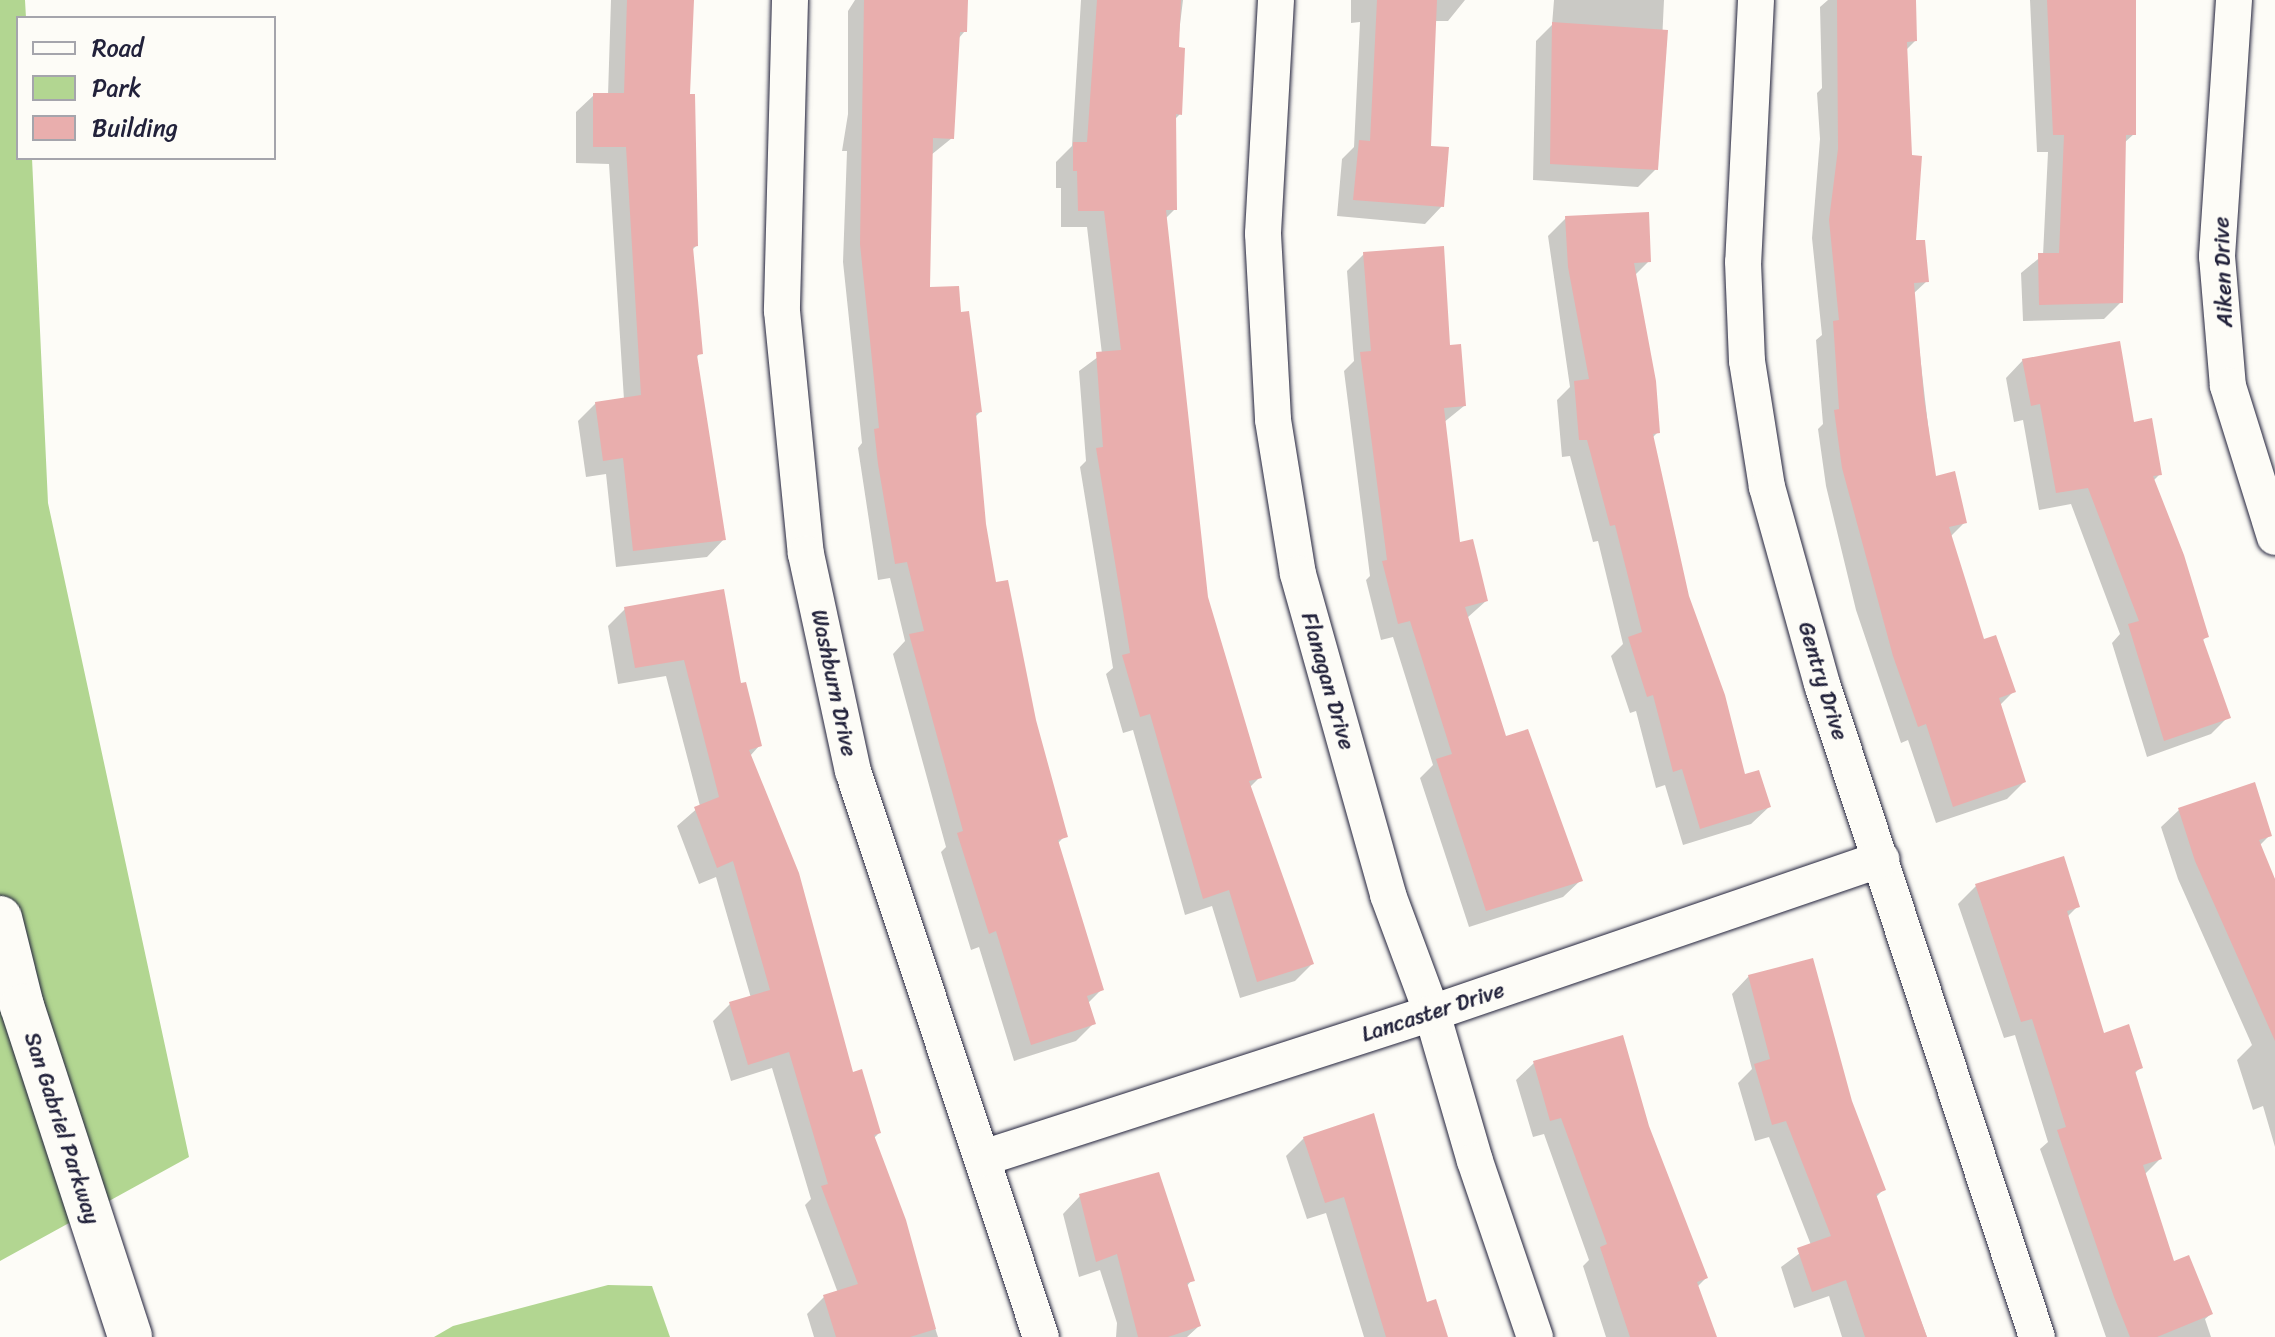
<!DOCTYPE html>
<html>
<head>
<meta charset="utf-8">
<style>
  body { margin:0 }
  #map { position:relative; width:2275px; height:1337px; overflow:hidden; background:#fdfcf7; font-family:Sriracha,sans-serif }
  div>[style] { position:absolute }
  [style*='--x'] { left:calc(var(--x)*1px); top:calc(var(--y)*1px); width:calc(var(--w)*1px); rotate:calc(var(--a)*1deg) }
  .green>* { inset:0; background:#b2d691 }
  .shadow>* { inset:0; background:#0003 }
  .building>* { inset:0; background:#e9aead }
  .roads { filter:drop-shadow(0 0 2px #22223b) drop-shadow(0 0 2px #22223b) }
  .street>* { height:36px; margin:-18px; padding:0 18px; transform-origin:18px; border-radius:18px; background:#fdfcf7 }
  .secondary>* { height:44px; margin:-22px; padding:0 22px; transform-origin:22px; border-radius:22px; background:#fdfcf7 }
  span { translate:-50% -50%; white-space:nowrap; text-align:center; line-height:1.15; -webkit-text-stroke:6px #fdfcf7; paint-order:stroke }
  .street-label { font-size:22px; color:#22223b }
  .legend { position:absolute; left:16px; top:16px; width:260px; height:144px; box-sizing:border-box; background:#fdfcf7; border:2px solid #a5a5ac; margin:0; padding:10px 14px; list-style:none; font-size:24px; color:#22223b }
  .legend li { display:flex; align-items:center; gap:16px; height:40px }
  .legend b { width:40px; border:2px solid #a5a5ac }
</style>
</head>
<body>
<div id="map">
  <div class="green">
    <div style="clip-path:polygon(0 0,25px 0,26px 18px,18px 18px,18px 158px,32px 158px,48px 503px,189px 1157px,0 1261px)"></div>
    <div style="clip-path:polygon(608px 1285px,652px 1286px,670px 1337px,434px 1337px,453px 1326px)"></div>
  </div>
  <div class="shadow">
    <div style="clip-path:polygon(611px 0,692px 0,688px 96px,696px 246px,691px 251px,700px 353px,696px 358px,724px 539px,707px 557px,616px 567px,606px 474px,586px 477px,578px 421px,596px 403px,624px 400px,609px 164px,576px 163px,576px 112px,594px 95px,608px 95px)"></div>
    <div style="clip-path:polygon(855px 0,966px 0,965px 31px,958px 39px,952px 138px,931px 155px,928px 290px,959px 314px,980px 412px,975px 417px,984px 524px,994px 585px,1065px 836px,1057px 844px,1101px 990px,1087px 1004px,1094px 1023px,1076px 1041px,1014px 1061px,979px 947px,971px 950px,941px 852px,946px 847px,893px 654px,905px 641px,890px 578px,878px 580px,858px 448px,862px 443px,843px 262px,847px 151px,842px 151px,848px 114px,848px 11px)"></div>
    <div style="clip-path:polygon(1081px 0,1183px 0,1177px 49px,1180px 114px,1174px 120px,1175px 209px,1165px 219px,1206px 597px,1260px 777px,1249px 788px,1312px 964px,1295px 981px,1240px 998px,1212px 906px,1185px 915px,1133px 730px,1123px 733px,1106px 674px,1113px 668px,1080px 467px,1086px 461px,1079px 371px,1102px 354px,1087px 227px,1061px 227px,1061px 188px,1056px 188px,1056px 162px,1072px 146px)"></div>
    <div style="clip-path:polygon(1351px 0,1465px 0,1448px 21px,1434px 21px,1429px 147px,1442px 206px,1425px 224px,1337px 216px,1342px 159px,1354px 147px,1360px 22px,1351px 23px)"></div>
    <div style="clip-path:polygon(1554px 0,1664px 0,1656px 169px,1638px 187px,1533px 180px,1536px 41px,1552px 25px)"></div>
    <div style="clip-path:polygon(1828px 0,1914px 0,1915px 41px,1905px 51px,1914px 243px,1927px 281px,1913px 294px,1934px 478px,1965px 522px,1950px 537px,1983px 642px,2014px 691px,1999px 706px,2024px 782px,2007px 799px,1936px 823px,1908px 740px,1901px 743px,1856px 610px,1826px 486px,1818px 429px,1823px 424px,1816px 340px,1822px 335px,1812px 238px,1820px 139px,1817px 93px,1822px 88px,1820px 7px)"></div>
    <div style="clip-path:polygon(2030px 0,2132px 0,2134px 134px,2124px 143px,2121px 302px,2104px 319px,2023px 321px,2021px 273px,2043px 255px,2048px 152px,2037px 152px)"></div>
    <div style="clip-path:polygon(1566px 218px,1649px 261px,1634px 276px,1658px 432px,1652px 438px,1687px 596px,1744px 776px,1769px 807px,1751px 824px,1683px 845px,1665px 785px,1656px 788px,1636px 711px,1630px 713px,1611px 656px,1623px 644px,1598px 541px,1593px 542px,1570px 456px,1562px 457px,1557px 400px,1570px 387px,1548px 236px)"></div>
    <div style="clip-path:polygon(1364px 254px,1448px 347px,1464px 406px,1443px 423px,1458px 545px,1486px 601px,1467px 618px,1505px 739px,1581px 880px,1563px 897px,1469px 927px,1420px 778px,1433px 765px,1393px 637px,1381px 640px,1366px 580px,1370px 576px,1344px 371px,1354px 361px,1347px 271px)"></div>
    <div style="clip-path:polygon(2023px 360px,2133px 424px,2160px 474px,2153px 481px,2207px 636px,2202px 641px,2228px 717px,2211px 734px,2147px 757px,2112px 643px,2120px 634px,2071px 504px,2039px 510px,2023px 420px,2014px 422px,2006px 378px)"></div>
    <div style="clip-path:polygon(625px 609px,739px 686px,760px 745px,750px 756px,852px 1074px,879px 1133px,873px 1139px,938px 1337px,814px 1337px,807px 1314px,824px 1297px,838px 1293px,805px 1205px,811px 1199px,772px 1068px,731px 1081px,713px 1021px,730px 1004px,751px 998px,716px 877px,699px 884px,677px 826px,700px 806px,666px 676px,618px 684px,608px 626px)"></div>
    <div style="clip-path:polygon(2179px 810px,2270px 835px,2259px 846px,2275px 880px,2275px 1147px,2263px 1106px,2253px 1110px,2237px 1060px,2252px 1045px,2178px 879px,2161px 827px)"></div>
    <div style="clip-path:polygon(2062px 858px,2078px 906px,2067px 917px,2103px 1035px,2141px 1067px,2134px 1074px,2160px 1159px,2144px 1175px,2173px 1264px,2211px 1314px,2205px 1319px,2211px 1337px,2106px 1337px,2040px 1149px,2048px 1142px,2015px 1035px,2004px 1038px,1958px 904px,1976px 886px)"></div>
    <div style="clip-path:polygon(1749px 976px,1850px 1102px,1884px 1189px,1875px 1198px,1927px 1337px,1842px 1337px,1829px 1296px,1794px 1308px,1781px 1267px,1811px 1245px,1769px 1137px,1755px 1141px,1738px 1083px,1752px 1069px,1732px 994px)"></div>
    <div style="clip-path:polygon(1534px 1063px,1647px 1126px,1706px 1278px,1697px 1287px,1715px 1337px,1606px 1337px,1583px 1266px,1589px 1260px,1544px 1134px,1533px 1137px,1516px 1080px)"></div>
    <div style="clip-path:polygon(1304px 1138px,1425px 1304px,1445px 1337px,1364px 1337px,1326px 1213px,1307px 1219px,1286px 1156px)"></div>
    <div style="clip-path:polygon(1080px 1196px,1192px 1280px,1186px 1287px,1199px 1326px,1187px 1337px,1116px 1337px,1117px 1323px,1100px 1270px,1079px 1277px,1063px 1214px)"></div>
  </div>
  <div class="building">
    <div style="clip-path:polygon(627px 0,694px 0,690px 94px,695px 94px,698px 246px,693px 247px,703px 354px,697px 355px,726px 540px,633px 551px,623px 458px,603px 461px,595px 402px,641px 395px,626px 147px,593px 147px,593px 93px,624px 93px)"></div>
    <div style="clip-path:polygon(864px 0,968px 0,967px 32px,960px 32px,954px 139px,933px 138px,930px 287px,959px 286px,961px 312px,969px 311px,982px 412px,976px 413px,986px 524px,996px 582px,1008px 580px,1036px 720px,1068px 837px,1058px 840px,1104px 990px,1087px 996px,1096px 1024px,1031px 1045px,996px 931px,989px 934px,957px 833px,963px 831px,909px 634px,924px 631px,907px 562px,895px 564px,878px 464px,874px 429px,879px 428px,860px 244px)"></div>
    <div style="clip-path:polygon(1097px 0,1181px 0,1179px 47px,1185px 48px,1182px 115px,1176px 114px,1177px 210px,1166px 210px,1208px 597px,1262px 778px,1249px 781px,1314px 964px,1257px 982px,1229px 890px,1203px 899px,1150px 714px,1140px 717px,1122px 655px,1130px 653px,1096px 448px,1103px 447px,1096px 352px,1121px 350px,1104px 211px,1078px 211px,1077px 171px,1073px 171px,1073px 142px,1087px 142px)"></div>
    <div style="clip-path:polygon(1377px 0,1437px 0,1431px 146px,1449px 147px,1444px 207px,1353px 200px,1359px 140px,1370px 141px)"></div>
    <div style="clip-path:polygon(1837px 0,1916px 0,1917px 41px,1907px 42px,1912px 155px,1922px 156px,1916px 240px,1925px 240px,1929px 282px,1914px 283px,1924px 398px,1936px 476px,1955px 471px,1967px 523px,1949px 527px,1984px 639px,1996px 635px,2016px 692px,1999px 698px,2026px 782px,1953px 807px,1926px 724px,1918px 727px,1893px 656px,1842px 468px,1834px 410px,1839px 409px,1833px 321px,1839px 320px,1829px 220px,1838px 149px)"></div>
    <div style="clip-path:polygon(2047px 0,2136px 0,2136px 135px,2126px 135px,2123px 303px,2039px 305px,2038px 253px,2059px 253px,2064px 135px,2053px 135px)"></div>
    <div style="clip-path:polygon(1552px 22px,1668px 30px,1658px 170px,1550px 164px)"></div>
    <div style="clip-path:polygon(1649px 212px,1651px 262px,1634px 263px,1656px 381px,1660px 433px,1653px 434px,1689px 596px,1725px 695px,1745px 774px,1759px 770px,1771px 807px,1700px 829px,1682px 769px,1673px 772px,1653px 695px,1647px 697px,1628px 637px,1642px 632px,1615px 525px,1610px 526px,1587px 440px,1579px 440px,1574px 381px,1589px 379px,1568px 267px,1565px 216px)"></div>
    <div style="clip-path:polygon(1444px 246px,1450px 345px,1461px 344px,1466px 406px,1444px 408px,1460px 542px,1473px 539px,1488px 601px,1465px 607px,1506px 736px,1528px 729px,1583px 881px,1486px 911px,1436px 759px,1452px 754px,1410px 621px,1398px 624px,1382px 561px,1387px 560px,1360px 352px,1371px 351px,1363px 252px)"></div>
    <div style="clip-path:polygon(2120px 341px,2134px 422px,2152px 418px,2162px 475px,2153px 476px,2184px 555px,2209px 637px,2203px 639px,2231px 718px,2164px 741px,2128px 624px,2139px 621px,2088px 488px,2056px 493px,2040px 404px,2031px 406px,2022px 359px)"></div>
    <div style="clip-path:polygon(724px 589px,741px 683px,746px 682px,762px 746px,749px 750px,799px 873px,853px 1072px,862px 1069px,881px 1133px,874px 1135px,906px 1220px,936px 1329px,910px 1337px,836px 1337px,823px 1295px,858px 1284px,821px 1186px,828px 1184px,789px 1052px,748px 1065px,729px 1002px,770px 990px,733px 861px,717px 868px,694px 807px,719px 797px,684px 660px,635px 668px,624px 607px)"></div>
    <div style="clip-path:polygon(2255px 782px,2272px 836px,2259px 840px,2275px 879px,2275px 1041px,2195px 861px,2178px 808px)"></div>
    <div style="clip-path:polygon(2064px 856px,2080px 907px,2067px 911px,2104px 1033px,2129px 1024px,2143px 1068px,2135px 1071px,2162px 1159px,2143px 1165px,2174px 1261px,2189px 1255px,2213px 1314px,2157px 1337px,2130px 1337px,2114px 1297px,2057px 1130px,2066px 1127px,2032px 1019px,2021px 1022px,1975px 884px)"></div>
    <div style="clip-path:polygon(1813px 958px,1852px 1101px,1886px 1190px,1876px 1194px,1927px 1337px,1865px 1337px,1846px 1280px,1812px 1292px,1797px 1248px,1831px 1236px,1786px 1121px,1772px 1125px,1754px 1064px,1770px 1059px,1748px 975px)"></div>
    <div style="clip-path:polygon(1623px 1035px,1649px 1126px,1708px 1278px,1697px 1282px,1717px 1337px,1630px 1337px,1600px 1247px,1607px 1244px,1561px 1118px,1550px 1121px,1533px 1061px)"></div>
    <div style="clip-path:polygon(1374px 1113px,1427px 1302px,1436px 1299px,1448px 1337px,1386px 1337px,1344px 1197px,1325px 1203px,1303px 1137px)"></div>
    <div style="clip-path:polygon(1159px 1172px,1195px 1281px,1187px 1283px,1201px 1326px,1168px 1337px,1138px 1337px,1117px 1254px,1096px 1262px,1079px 1194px)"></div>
  </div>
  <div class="roads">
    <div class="street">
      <div style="--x:790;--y:0;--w:311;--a:91.5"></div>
      <div style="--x:782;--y:311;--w:244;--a:84.4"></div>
      <div style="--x:806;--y:554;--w:222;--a:77.8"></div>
      <div style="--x:853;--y:771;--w:596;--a:71.63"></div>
      <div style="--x:1276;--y:0;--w:234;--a:93.2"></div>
      <div style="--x:1263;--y:234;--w:186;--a:86.9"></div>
      <div style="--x:1273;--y:420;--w:156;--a:80.8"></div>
      <div style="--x:1298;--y:574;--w:333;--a:74.3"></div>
      <div style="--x:1388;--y:895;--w:126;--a:69.6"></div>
      <div style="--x:1432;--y:1013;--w:154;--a:73.8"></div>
      <div style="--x:1475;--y:1161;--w:186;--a:71.2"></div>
      <div style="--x:1756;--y:0;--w:262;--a:92.8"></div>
      <div style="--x:1743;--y:262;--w:99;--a:87.7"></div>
      <div style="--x:1747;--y:361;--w:128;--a:81"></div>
      <div style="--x:1767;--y:487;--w:205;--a:74.4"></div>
      <div style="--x:1822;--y:684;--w:687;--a:71.78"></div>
      <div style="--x:2234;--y:0;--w:257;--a:93.8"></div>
      <div style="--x:2217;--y:256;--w:130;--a:85.2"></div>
      <div style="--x:2228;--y:386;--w:158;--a:72.7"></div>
      <div style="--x:983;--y:1158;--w:472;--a:-17.9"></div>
      <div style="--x:1432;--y:1013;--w:475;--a:-18.9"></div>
    </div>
    <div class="secondary">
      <div style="--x:0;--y:918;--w:91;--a:76"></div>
      <div style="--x:22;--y:1006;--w:348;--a:71.9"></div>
    </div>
  </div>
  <div class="street-label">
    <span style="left:2223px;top:272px;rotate:-92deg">Aiken Drive</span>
    <span style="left:1328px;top:681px;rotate:74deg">Flanagan Drive</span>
    <span style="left:1823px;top:681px;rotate:73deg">Gentry Drive</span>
    <span style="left:834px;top:683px;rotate:78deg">Washburn Drive</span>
    <span style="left:1433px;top:1012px;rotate:-18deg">Lancaster Drive</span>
    <span style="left:62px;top:1128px;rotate:72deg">San Gabriel Parkway</span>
  </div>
  <ul class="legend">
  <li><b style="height:10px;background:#fdfcf7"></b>Road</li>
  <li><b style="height:22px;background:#b2d691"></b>Park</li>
  <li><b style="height:22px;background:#e9aead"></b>Building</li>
  </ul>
</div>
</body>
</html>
